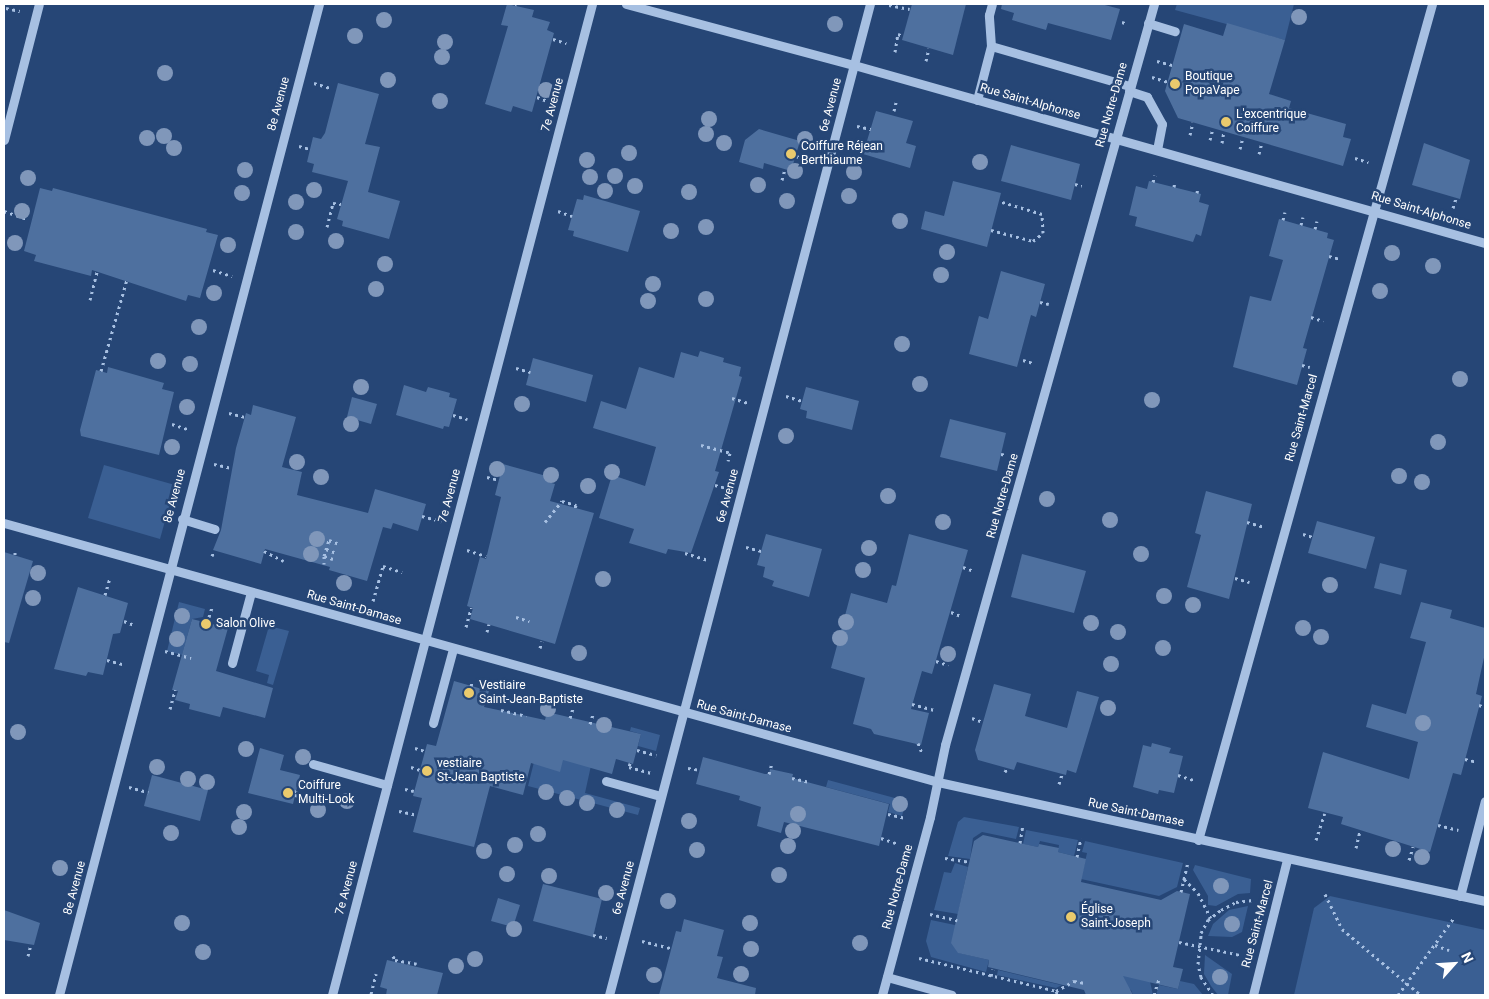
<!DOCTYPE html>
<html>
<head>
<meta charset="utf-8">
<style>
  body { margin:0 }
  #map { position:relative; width:1489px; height:999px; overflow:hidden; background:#264676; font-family:Roboto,sans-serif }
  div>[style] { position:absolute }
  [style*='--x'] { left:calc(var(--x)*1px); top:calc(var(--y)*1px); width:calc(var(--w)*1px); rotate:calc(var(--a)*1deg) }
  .green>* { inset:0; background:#3a5f93 }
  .building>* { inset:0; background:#4e709f }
  .path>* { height:3px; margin-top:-1.5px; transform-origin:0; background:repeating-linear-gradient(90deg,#a7c0e2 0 2.5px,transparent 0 6.5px) }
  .minor>* { height:9px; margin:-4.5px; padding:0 4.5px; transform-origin:4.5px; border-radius:4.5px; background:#a7c0e2 }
  .trees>* { width:16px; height:16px; margin:-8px; border-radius:50%; background:#8097ba }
  .dots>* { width:14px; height:14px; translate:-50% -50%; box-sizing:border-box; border:2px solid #264676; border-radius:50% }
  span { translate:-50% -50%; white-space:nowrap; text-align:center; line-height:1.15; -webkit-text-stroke:5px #264676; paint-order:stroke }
  .poi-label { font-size:12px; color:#fff }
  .left { translate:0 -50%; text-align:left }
  .street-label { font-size:12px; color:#fff }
  .frame { position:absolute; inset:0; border:5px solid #fff; pointer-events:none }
  .north { position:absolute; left:1429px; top:939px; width:50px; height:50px; -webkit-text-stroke:4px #264676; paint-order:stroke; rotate:64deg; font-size:14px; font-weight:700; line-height:20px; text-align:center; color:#fff }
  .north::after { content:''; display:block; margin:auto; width:18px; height:22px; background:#fff; clip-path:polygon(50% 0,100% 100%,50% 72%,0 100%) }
</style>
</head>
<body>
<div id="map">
  <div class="green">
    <div style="clip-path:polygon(1177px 4px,1294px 4px,1285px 40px,1175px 10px)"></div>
    <div style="clip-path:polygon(104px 465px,175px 485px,160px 539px,88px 518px)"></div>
    <div style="clip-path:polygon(179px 602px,205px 609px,203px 617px,192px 619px,182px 655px,167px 651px)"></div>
    <div style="clip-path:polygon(269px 626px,289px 631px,273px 685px,267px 683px,269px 675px,256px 671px)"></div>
    <div style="clip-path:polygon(631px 727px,660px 735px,656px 751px,638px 746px,641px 734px,630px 731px)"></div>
    <div style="clip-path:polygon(565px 754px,592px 761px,585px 793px,640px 808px,638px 815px,528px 786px,535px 758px)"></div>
    <div style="clip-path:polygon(828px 780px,906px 801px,902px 816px,888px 812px,890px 804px,826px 787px)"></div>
    <div style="clip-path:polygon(964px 817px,1019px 827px,1016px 839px,982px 832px,973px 838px,970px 859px,948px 856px,958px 822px)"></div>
    <div style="clip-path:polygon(1026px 830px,1078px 840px,1074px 856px,1058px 852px,1059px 845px,1040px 841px,1038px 847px,1023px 844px)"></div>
    <div style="clip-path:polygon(1085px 841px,1183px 863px,1177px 887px,1159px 896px,1081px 879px,1087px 853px,1082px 852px)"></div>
    <div style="clip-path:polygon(955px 863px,968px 867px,958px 914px,934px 910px,944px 872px,951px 873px)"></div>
    <div style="clip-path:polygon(1195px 865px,1251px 879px,1250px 893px,1238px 894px,1216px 906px,1208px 905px,1208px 896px,1193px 870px)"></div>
    <div style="clip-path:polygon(1330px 896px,1485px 930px,1485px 995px,1294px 995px,1314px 908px)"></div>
    <div style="clip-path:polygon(1248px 906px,1242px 932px,1232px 937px,1208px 936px,1213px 924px,1229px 910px)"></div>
    <div style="clip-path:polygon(931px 920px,955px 925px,959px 953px,989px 960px,986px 972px,931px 957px,926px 941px)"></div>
    <div style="clip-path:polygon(1205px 955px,1232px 974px,1228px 995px,1218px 995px,1211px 986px,1204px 974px)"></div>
    <div style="clip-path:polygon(998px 970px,1061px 985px,1066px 983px,1056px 988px,997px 975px)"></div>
    <div style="clip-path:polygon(1121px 970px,1149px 977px,1153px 995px,1133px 995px,1131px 990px,1116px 987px)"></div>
    <div style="clip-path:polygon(1180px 981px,1194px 984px,1203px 995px,1156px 995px,1159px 985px,1178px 989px)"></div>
  </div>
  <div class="building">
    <div style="clip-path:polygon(507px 4px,534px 10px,532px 17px,550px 22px,547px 30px,554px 33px,532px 112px,513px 106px,511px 112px,485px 104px,508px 26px,501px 25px)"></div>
    <div style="clip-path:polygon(912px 4px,966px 4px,953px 55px,902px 40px)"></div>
    <div style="clip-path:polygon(1002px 4px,1101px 4px,1120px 9px,1111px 40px,1048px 23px,1046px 30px,1012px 20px,1014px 13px,1001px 9px)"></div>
    <div style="clip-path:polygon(1227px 23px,1285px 40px,1269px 94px,1291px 101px,1289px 108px,1346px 124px,1343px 137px,1351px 139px,1343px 166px,1178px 118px,1165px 91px,1184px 24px,1223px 36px)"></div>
    <div style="clip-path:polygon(338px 83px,379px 94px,365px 144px,380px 147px,368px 192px,400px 201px,389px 239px,342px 226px,343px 221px,337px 219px,348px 181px,312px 172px,314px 164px,307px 162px,313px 137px,321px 139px,325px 133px)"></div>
    <div style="clip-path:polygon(876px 111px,913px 121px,906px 143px,916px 146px,910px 168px,863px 154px)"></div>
    <div style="clip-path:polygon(759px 129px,800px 141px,791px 171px,764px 163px,763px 169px,739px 162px,745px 140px)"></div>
    <div style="clip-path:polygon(1424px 143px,1470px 160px,1460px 199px,1412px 185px)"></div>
    <div style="clip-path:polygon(1011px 145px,1080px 164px,1071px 200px,1001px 181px)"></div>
    <div style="clip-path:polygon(953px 181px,1001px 193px,987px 247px,921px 229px,925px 211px,944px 216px)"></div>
    <div style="clip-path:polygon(1149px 181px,1201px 194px,1199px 202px,1209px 205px,1201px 236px,1196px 234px,1193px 242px,1135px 226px,1137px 217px,1129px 215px,1136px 186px,1147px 189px)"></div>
    <div style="clip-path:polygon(40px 188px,52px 191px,53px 188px,207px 229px,206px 232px,218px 235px,200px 298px,188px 295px,186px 301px,92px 270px,91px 276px,34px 261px,36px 255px,24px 251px)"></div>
    <div style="clip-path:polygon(584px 195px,640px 211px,628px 252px,573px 236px,574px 231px,568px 230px,577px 199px,583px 200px)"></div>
    <div style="clip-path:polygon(1279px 219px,1328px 233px,1327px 238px,1334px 240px,1303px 348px,1307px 349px,1297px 385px,1233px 367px,1250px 296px,1271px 301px,1283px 260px,1269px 256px)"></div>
    <div style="clip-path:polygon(1001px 271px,1045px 284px,1036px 317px,1031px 315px,1017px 367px,969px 354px,979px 316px,988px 319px)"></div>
    <div style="clip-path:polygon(700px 351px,724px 358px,723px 362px,741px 367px,739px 376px,742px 377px,715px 471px,719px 472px,691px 553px,668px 549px,666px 554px,629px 543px,634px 529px,599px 518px,612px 475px,645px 486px,656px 447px,593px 428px,601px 401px,626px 409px,639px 367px,674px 378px,681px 352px,698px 357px)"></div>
    <div style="clip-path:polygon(533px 358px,593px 375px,586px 402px,526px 385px)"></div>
    <div style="clip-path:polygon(108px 367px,164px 383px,162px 389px,174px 392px,159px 455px,81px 436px,80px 430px,96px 370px,107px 373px)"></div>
    <div style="clip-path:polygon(404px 385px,426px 392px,428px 387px,450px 393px,449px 397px,457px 399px,449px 427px,444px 426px,443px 429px,396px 415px)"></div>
    <div style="clip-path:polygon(806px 387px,859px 401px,852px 430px,806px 418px,807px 411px,800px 409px)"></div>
    <div style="clip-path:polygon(352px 397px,377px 404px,371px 424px,347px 417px)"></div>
    <div style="clip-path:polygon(253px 405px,296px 417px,282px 467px,302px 472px,297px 495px,368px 513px,375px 489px,426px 504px,418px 531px,393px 523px,391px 529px,383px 527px,367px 581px,329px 570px,330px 567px,265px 549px,261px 564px,213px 550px,221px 530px,236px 448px,246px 413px,251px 415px)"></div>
    <div style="clip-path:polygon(950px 419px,1006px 433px,997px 471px,940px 457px)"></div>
    <div style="clip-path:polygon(503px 464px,550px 477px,548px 482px,555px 484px,550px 501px,594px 513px,555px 644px,470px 619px,473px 608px,467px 606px,480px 557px,486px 559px,501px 497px,495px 495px)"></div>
    <div style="clip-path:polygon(1206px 491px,1252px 504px,1229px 599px,1187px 587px,1201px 535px,1195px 533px)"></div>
    <div style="clip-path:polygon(1317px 521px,1375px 537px,1366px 569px,1308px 553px)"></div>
    <div style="clip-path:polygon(766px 534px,822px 549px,809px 597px,772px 586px,774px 581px,763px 577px,765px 567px,757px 565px)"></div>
    <div style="clip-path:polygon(909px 534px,968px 550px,932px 674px,922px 671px,911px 709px,929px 713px,921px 745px,874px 734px,871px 729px,853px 724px,865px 678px,831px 668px,851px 593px,887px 603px,892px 585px,896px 586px)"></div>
    <div style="clip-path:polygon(4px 552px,33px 561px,9px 643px,4px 642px)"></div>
    <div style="clip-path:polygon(1022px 554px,1086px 571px,1074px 613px,1011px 597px)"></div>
    <div style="clip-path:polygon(1380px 563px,1407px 570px,1401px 595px,1374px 588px)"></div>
    <div style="clip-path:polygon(78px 587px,128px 603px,120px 633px,113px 634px,103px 675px,88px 672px,86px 676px,54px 669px)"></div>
    <div style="clip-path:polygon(1421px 602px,1452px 610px,1450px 618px,1485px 628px,1485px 653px,1476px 694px,1482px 696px,1461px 775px,1453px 773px,1430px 852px,1341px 824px,1343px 817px,1308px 808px,1323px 752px,1409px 779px,1418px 742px,1366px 727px,1372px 704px,1406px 714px,1426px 642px,1410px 638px)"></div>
    <div style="clip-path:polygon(192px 619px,228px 628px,216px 671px,273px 688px,265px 718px,223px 707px,220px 717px,189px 709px,190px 704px,175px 700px,178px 691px,172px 690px)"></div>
    <div style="clip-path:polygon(454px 681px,489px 691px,484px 707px,545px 720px,547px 712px,641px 734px,633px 764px,616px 759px,612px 774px,563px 760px,560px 772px,531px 763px,523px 795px,490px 786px,474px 847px,413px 832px,422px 798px,413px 796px,427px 744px,436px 746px)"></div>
    <div style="clip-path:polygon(994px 684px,1031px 694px,1025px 716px,1067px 728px,1077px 691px,1099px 697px,1076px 773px,1067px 770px,1066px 775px,1017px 762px,1014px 770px,978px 760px,975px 750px)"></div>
    <div style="clip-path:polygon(1152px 743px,1171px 748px,1169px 753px,1183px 756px,1174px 793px,1159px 790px,1158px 794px,1133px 787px,1143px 745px,1151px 747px)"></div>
    <div style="clip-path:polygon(260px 748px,284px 755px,280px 770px,300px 775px,293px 804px,248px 793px)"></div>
    <div style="clip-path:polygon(703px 757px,765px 774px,769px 774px,770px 769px,793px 774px,792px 778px,889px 804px,879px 846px,784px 822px,781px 833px,757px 826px,761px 807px,739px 800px,740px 796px,696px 784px)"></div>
    <div style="clip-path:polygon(152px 775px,208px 790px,200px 821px,144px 806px)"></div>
    <div style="clip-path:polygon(983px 835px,1038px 847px,1039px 844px,1059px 848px,1058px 852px,1086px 859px,1081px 882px,1161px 900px,1177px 891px,1190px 894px,1173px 967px,1183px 969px,1178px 989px,1123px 976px,1133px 995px,1086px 995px,1084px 990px,988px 967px,989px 960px,958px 953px,951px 943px,974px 841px)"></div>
    <div style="clip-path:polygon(543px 884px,602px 899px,593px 937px,533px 921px)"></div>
    <div style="clip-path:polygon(498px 898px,520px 905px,513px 927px,491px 921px)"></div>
    <div style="clip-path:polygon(4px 910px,40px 923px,34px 945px,4px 940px)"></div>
    <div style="clip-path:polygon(684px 919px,724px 930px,717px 956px,723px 957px,717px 978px,756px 988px,755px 995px,659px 995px,676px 931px,681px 932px)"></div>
    <div style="clip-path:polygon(387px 960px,443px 973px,437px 995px,386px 995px,387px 989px,380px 987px)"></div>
  </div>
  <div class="path">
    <div style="--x:515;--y:5;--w:1;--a:-45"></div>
    <div style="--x:889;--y:5;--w:21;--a:11"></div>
    <div style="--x:6;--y:8;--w:14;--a:12"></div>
    <div style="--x:1122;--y:22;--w:6;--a:18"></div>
    <div style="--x:553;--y:39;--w:14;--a:17"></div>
    <div style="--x:895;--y:52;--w:18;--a:-81"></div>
    <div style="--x:898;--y:34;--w:5;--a:22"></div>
    <div style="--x:926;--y:61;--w:13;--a:-77"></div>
    <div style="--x:1157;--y:61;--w:16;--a:15"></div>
    <div style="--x:1152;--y:77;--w:17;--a:17"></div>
    <div style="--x:314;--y:83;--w:17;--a:17"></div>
    <div style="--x:537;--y:97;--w:14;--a:21"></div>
    <div style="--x:894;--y:111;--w:9;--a:-77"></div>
    <div style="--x:857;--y:126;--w:14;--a:12"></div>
    <div style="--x:1190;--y:135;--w:13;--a:-77"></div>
    <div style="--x:1210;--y:140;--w:12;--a:-76"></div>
    <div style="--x:853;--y:143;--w:13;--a:13"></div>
    <div style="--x:1222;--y:143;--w:12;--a:-81"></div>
    <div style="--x:299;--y:146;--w:11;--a:15"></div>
    <div style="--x:1240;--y:149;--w:12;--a:-76"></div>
    <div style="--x:1259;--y:154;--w:12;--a:-76"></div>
    <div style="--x:796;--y:156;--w:17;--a:17"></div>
    <div style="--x:1355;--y:158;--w:14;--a:17"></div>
    <div style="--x:782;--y:180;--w:11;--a:-75"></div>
    <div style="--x:1153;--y:182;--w:7;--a:-74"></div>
    <div style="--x:1075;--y:184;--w:7;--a:16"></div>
    <div style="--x:1174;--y:187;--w:6;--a:-81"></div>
    <div style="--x:1197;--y:193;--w:6;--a:-81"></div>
    <div style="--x:1453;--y:208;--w:10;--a:-73"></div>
    <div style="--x:4;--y:211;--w:24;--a:19"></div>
    <div style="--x:558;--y:211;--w:15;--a:20"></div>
    <div style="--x:1283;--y:220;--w:8;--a:-76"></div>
    <div style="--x:1301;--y:225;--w:8;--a:-76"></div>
    <div style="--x:327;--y:227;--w:25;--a:-76"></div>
    <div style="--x:333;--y:203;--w:8;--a:7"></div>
    <div style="--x:1315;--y:229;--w:8;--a:-76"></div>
    <div style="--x:991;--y:230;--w:43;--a:14.7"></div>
    <div style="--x:1033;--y:241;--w:13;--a:-39"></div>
    <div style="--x:1043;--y:233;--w:19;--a:-93"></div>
    <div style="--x:1042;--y:214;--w:45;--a:-163.2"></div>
    <div style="--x:1329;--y:256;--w:11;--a:15"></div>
    <div style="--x:213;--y:270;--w:20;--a:18"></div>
    <div style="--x:90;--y:300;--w:29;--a:-76"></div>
    <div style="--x:1040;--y:302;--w:9;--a:13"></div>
    <div style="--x:1311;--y:317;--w:13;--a:18"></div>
    <div style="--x:1023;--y:360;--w:10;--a:17"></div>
    <div style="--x:1302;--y:365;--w:8;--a:14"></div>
    <div style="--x:516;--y:368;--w:15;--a:16"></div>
    <div style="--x:101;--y:371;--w:96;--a:-74.2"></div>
    <div style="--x:786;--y:396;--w:17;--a:17"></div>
    <div style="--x:732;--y:398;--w:17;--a:17"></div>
    <div style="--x:229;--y:413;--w:16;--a:14"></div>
    <div style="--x:453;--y:415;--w:15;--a:16"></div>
    <div style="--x:172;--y:424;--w:19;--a:18"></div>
    <div style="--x:701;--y:445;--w:30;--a:15"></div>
    <div style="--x:730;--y:453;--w:8;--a:104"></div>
    <div style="--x:1001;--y:454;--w:6;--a:9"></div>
    <div style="--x:214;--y:464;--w:17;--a:13"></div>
    <div style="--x:487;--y:477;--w:12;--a:14"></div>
    <div style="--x:715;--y:485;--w:11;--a:15"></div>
    <div style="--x:422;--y:516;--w:20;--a:15"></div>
    <div style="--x:545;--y:522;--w:27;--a:-51"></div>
    <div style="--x:562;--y:501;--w:15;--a:16"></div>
    <div style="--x:576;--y:505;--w:3;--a:108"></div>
    <div style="--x:1247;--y:522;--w:19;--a:16"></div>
    <div style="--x:1303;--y:534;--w:10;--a:17"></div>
    <div style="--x:746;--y:547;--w:16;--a:15"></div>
    <div style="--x:326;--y:549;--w:9;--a:21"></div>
    <div style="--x:467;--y:550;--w:20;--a:18"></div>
    <div style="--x:264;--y:551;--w:22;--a:27"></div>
    <div style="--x:685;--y:553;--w:24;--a:17"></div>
    <div style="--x:15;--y:555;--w:3;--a:-90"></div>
    <div style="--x:212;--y:556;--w:5;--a:-68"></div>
    <div style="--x:324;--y:556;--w:8;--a:90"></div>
    <div style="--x:333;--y:559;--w:9;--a:-162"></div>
    <div style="--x:324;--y:556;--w:17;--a:-73"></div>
    <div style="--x:329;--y:540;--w:9;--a:21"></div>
    <div style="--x:963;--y:567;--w:12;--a:20"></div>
    <div style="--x:1235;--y:578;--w:15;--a:16"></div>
    <div style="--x:105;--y:595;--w:18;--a:-74"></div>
    <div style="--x:373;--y:601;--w:36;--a:-74"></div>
    <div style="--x:383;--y:566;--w:20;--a:18"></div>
    <div style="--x:951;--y:612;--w:11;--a:22"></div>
    <div style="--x:209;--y:617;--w:10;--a:-73"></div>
    <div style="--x:516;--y:617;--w:14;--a:17"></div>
    <div style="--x:124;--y:621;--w:9;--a:21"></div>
    <div style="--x:466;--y:627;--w:20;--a:-75"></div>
    <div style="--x:487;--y:632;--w:8;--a:-76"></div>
    <div style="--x:540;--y:648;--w:7;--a:-74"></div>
    <div style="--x:165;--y:651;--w:27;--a:15"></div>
    <div style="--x:107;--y:660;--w:16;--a:15"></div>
    <div style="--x:936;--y:661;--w:13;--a:18"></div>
    <div style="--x:471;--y:686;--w:6;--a:-72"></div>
    <div style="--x:912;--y:704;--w:24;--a:15"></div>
    <div style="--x:1479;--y:705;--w:6;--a:18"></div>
    <div style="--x:170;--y:709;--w:20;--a:-75"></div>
    <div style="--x:501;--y:710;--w:26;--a:13"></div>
    <div style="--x:570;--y:718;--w:10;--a:-73"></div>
    <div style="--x:972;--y:718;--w:12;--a:20"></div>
    <div style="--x:590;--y:724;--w:10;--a:-73"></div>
    <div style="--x:918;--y:743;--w:11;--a:68"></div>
    <div style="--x:415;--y:748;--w:10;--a:17"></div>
    <div style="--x:637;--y:750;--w:20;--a:15"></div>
    <div style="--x:1465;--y:759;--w:12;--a:14"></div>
    <div style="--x:630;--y:763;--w:4;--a:104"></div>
    <div style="--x:629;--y:767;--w:23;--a:15"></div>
    <div style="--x:411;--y:767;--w:9;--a:18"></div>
    <div style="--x:688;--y:768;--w:12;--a:9"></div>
    <div style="--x:1005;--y:772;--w:4;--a:-63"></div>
    <div style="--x:769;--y:774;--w:11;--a:-75"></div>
    <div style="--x:1178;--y:775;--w:16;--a:18"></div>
    <div style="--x:792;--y:778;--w:17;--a:13"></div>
    <div style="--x:1059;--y:784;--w:10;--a:-73"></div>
    <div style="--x:129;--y:787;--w:20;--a:15"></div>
    <div style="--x:405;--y:789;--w:9;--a:13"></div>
    <div style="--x:296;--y:790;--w:5;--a:101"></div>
    <div style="--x:295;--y:795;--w:23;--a:13"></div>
    <div style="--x:317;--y:800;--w:18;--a:-74"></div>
    <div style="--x:399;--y:811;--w:19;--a:12"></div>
    <div style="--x:888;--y:814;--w:17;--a:13"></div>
    <div style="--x:1438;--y:825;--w:21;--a:14"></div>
    <div style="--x:881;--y:838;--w:18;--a:19"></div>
    <div style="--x:1316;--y:840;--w:28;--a:-72"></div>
    <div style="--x:1020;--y:843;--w:18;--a:-81"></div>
    <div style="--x:1356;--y:848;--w:18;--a:-77"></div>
    <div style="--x:1077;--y:857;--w:19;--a:-78"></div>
    <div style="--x:945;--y:858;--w:24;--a:9"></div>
    <div style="--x:1409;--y:860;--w:14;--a:-73"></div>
    <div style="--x:1184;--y:879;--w:20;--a:45"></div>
    <div style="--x:1198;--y:893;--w:28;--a:63"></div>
    <div style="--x:1181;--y:892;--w:32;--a:-77"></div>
    <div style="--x:1325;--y:894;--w:39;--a:64"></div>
    <div style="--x:1342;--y:929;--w:103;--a:39.9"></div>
    <div style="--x:930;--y:914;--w:28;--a:13"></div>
    <div style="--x:593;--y:935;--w:14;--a:12"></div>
    <div style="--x:642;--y:941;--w:30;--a:14"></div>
    <div style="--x:1179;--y:942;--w:62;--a:12"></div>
    <div style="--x:1435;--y:945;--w:15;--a:20"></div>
    <div style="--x:28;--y:956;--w:12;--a:-76"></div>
    <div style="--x:393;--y:956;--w:4;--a:63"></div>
    <div style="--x:395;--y:960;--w:22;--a:10"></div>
    <div style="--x:919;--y:958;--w:141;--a:13.5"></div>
    <div style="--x:1056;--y:991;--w:21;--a:-29"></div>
    <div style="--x:1074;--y:981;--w:11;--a:10"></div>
    <div style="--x:991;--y:976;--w:7;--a:-74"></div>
    <div style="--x:1056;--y:991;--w:4;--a:63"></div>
    <div style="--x:371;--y:994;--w:21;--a:-76"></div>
    <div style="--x:1154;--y:995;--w:17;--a:-73"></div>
    <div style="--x:1213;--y:995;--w:22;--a:-124"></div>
    <div style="--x:1201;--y:977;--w:13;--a:-103"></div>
    <div style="--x:1198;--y:964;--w:31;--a:-84"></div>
    <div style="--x:1201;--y:933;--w:15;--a:-62"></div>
    <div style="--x:1208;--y:920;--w:16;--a:-38"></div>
    <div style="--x:1221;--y:910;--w:17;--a:-28"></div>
    <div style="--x:1236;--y:902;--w:17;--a:-7"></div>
    <div style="--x:1398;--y:995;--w:94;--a:-54.1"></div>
  </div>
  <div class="minor">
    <div style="--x:626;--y:4;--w:236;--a:15"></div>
    <div style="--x:854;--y:65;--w:656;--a:15.75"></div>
    <div style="--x:1148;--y:23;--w:28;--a:17"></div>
    <div style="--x:991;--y:46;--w:31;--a:-94"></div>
    <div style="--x:989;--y:15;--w:11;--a:-75"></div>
    <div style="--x:1129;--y:91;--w:19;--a:18"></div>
    <div style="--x:1147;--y:97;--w:31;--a:61"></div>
    <div style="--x:1162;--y:124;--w:26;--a:101"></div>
    <div style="--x:977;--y:100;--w:56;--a:-75.5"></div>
    <div style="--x:991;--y:46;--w:145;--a:16.1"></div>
    <div style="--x:4;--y:140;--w:140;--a:-75.6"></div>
    <div style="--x:182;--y:519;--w:34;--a:17"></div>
    <div style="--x:4;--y:523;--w:969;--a:15.5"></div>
    <div style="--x:938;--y:782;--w:560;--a:12.27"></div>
    <div style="--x:232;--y:663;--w:73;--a:-75"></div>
    <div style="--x:433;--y:723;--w:77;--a:-74.9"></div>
    <div style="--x:313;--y:764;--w:77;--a:15.8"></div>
    <div style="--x:606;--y:781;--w:57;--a:15.3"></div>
    <div style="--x:1198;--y:840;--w:868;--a:-74.36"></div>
    <div style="--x:1460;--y:896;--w:98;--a:-75.3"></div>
    <div style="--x:887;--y:977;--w:67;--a:15.5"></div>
    <div style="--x:59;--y:995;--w:1025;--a:-75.3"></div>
    <div style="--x:332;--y:995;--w:1025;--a:-75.3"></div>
    <div style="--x:609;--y:995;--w:1025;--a:-75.25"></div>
    <div style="--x:882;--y:995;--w:184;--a:-74.9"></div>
    <div style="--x:930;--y:817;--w:74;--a:-78.2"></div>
    <div style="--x:945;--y:745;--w:770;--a:-74.25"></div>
    <div style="--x:1253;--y:995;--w:139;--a:-75.9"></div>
  </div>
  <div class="trees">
    <div style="left:1299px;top:17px"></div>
    <div style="left:384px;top:20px"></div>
    <div style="left:835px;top:24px"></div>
    <div style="left:355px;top:36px"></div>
    <div style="left:445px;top:42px"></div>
    <div style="left:442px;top:57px"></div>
    <div style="left:165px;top:73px"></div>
    <div style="left:388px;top:80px"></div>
    <div style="left:546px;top:90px"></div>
    <div style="left:440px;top:101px"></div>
    <div style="left:709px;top:119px"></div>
    <div style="left:706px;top:134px"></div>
    <div style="left:164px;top:136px"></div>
    <div style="left:147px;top:138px"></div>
    <div style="left:805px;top:139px"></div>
    <div style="left:724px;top:143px"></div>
    <div style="left:174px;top:148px"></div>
    <div style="left:629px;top:153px"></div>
    <div style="left:587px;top:160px"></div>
    <div style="left:980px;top:162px"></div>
    <div style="left:245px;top:170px"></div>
    <div style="left:795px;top:171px"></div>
    <div style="left:854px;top:172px"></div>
    <div style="left:615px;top:176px"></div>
    <div style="left:590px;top:177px"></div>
    <div style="left:28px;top:178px"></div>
    <div style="left:758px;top:185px"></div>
    <div style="left:635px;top:186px"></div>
    <div style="left:314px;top:190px"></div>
    <div style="left:605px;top:191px"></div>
    <div style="left:689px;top:192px"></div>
    <div style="left:242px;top:193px"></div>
    <div style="left:849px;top:196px"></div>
    <div style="left:787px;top:201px"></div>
    <div style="left:296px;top:202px"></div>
    <div style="left:22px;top:211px"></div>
    <div style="left:900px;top:221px"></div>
    <div style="left:706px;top:227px"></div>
    <div style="left:671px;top:231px"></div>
    <div style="left:296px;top:232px"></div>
    <div style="left:336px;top:241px"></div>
    <div style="left:15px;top:243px"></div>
    <div style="left:228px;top:245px"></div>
    <div style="left:947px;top:252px"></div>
    <div style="left:1392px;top:253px"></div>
    <div style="left:385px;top:264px"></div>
    <div style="left:1433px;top:266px"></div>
    <div style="left:941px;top:275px"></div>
    <div style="left:653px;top:284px"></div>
    <div style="left:376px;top:289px"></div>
    <div style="left:1380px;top:291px"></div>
    <div style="left:214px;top:293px"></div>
    <div style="left:706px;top:299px"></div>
    <div style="left:648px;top:301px"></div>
    <div style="left:199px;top:327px"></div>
    <div style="left:902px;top:344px"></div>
    <div style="left:158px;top:361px"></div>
    <div style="left:190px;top:364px"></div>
    <div style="left:1460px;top:379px"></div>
    <div style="left:920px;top:384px"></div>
    <div style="left:361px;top:387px"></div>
    <div style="left:1152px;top:400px"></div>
    <div style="left:522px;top:404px"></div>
    <div style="left:187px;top:407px"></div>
    <div style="left:351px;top:424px"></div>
    <div style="left:786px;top:436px"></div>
    <div style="left:1438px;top:442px"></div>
    <div style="left:172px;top:447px"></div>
    <div style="left:297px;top:462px"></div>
    <div style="left:497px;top:469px"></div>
    <div style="left:612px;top:472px"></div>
    <div style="left:551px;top:475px"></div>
    <div style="left:1399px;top:476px"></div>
    <div style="left:321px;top:477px"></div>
    <div style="left:1422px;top:482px"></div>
    <div style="left:588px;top:486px"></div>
    <div style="left:888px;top:496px"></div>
    <div style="left:1047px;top:499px"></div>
    <div style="left:1110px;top:520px"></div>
    <div style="left:943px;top:522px"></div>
    <div style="left:317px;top:539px"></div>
    <div style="left:869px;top:548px"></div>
    <div style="left:311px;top:554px"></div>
    <div style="left:1141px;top:554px"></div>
    <div style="left:863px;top:570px"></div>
    <div style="left:38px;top:573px"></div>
    <div style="left:603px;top:579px"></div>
    <div style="left:344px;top:583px"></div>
    <div style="left:1330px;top:585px"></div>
    <div style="left:1164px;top:596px"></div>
    <div style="left:33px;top:598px"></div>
    <div style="left:1193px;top:605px"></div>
    <div style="left:182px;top:616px"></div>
    <div style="left:846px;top:622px"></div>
    <div style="left:1091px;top:623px"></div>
    <div style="left:1303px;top:628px"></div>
    <div style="left:1118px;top:632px"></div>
    <div style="left:1321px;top:637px"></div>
    <div style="left:840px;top:638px"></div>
    <div style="left:177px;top:639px"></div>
    <div style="left:1163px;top:648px"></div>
    <div style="left:579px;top:653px"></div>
    <div style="left:948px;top:654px"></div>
    <div style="left:1111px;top:664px"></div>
    <div style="left:1108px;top:708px"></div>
    <div style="left:548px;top:709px"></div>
    <div style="left:1423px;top:723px"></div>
    <div style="left:604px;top:725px"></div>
    <div style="left:18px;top:732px"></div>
    <div style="left:246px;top:749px"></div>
    <div style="left:303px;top:757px"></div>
    <div style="left:157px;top:767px"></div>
    <div style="left:188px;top:779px"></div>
    <div style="left:207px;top:782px"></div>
    <div style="left:546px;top:792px"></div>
    <div style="left:567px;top:798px"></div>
    <div style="left:347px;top:801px"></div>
    <div style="left:587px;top:803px"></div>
    <div style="left:900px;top:804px"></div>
    <div style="left:318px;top:810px"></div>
    <div style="left:617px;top:810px"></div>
    <div style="left:244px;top:812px"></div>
    <div style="left:798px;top:814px"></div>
    <div style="left:689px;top:821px"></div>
    <div style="left:239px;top:827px"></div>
    <div style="left:793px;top:831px"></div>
    <div style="left:171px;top:833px"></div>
    <div style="left:538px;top:834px"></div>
    <div style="left:515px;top:845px"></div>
    <div style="left:788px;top:846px"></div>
    <div style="left:1393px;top:849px"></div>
    <div style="left:697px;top:850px"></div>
    <div style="left:484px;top:851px"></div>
    <div style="left:1422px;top:857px"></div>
    <div style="left:60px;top:868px"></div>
    <div style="left:507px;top:874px"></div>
    <div style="left:779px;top:875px"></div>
    <div style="left:549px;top:876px"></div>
    <div style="left:1221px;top:886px"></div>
    <div style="left:606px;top:893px"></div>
    <div style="left:668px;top:901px"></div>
    <div style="left:182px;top:923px"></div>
    <div style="left:750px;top:923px"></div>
    <div style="left:1232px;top:924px"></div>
    <div style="left:514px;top:929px"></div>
    <div style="left:860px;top:943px"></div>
    <div style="left:751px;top:949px"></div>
    <div style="left:203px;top:952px"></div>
    <div style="left:475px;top:959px"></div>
    <div style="left:456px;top:966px"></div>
    <div style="left:741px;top:974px"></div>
    <div style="left:654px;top:975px"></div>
    <div style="left:1220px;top:977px"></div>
  </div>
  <div class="dots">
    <div style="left:1175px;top:84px;background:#eaca6d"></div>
    <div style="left:1226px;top:122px;background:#eaca6d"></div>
    <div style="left:791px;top:154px;background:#eaca6d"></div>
    <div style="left:206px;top:624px;background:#eaca6d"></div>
    <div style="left:469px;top:693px;background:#eaca6d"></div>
    <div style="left:427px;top:771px;background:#eaca6d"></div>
    <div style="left:288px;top:793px;background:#eaca6d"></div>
    <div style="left:1071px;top:917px;background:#eaca6d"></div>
  </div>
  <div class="poi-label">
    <span class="left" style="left:1185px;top:84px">Boutique<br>PopaVape</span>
    <span class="left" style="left:1236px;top:122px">L'excentrique<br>Coiffure</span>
    <span class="left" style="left:801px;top:154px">Coiffure Réjean<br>Berthiaume</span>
    <span class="left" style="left:216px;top:624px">Salon Olive</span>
    <span class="left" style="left:479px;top:693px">Vestiaire<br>Saint-Jean-Baptiste</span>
    <span class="left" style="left:437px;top:771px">vestiaire<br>St-Jean Baptiste</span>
    <span class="left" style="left:298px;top:793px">Coiffure<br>Multi-Look</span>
    <span class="left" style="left:1081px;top:917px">Église<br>Saint-Joseph</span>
  </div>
  <div class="street-label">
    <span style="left:1030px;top:102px;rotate:16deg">Rue Saint-Alphonse</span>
    <span style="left:279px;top:104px;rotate:-75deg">8e Avenue</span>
    <span style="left:553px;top:105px;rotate:-75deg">7e Avenue</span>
    <span style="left:831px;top:105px;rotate:-75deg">6e Avenue</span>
    <span style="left:1112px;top:105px;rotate:-74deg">Rue Notre-Dame</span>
    <span style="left:1421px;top:211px;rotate:17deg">Rue Saint-Alphonse</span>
    <span style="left:1302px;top:418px;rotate:-74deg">Rue Saint-Marcel</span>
    <span style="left:175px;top:496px;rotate:-75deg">8e Avenue</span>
    <span style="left:450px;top:496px;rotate:-75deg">7e Avenue</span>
    <span style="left:728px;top:496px;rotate:-75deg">6e Avenue</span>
    <span style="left:1003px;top:496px;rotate:-74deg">Rue Notre-Dame</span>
    <span style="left:354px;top:608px;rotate:16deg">Rue Saint-Damase</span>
    <span style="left:744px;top:717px;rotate:15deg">Rue Saint-Damase</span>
    <span style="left:1136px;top:813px;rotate:12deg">Rue Saint-Damase</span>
    <span style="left:898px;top:887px;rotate:-75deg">Rue Notre-Dame</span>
    <span style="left:75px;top:888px;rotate:-75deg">8e Avenue</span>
    <span style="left:347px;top:888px;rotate:-75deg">7e Avenue</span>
    <span style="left:624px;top:888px;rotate:-75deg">6e Avenue</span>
    <span style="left:1258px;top:924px;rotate:-75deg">Rue Saint-Marcel</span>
  </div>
  <div class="frame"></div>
  <div class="north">N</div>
</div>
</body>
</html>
